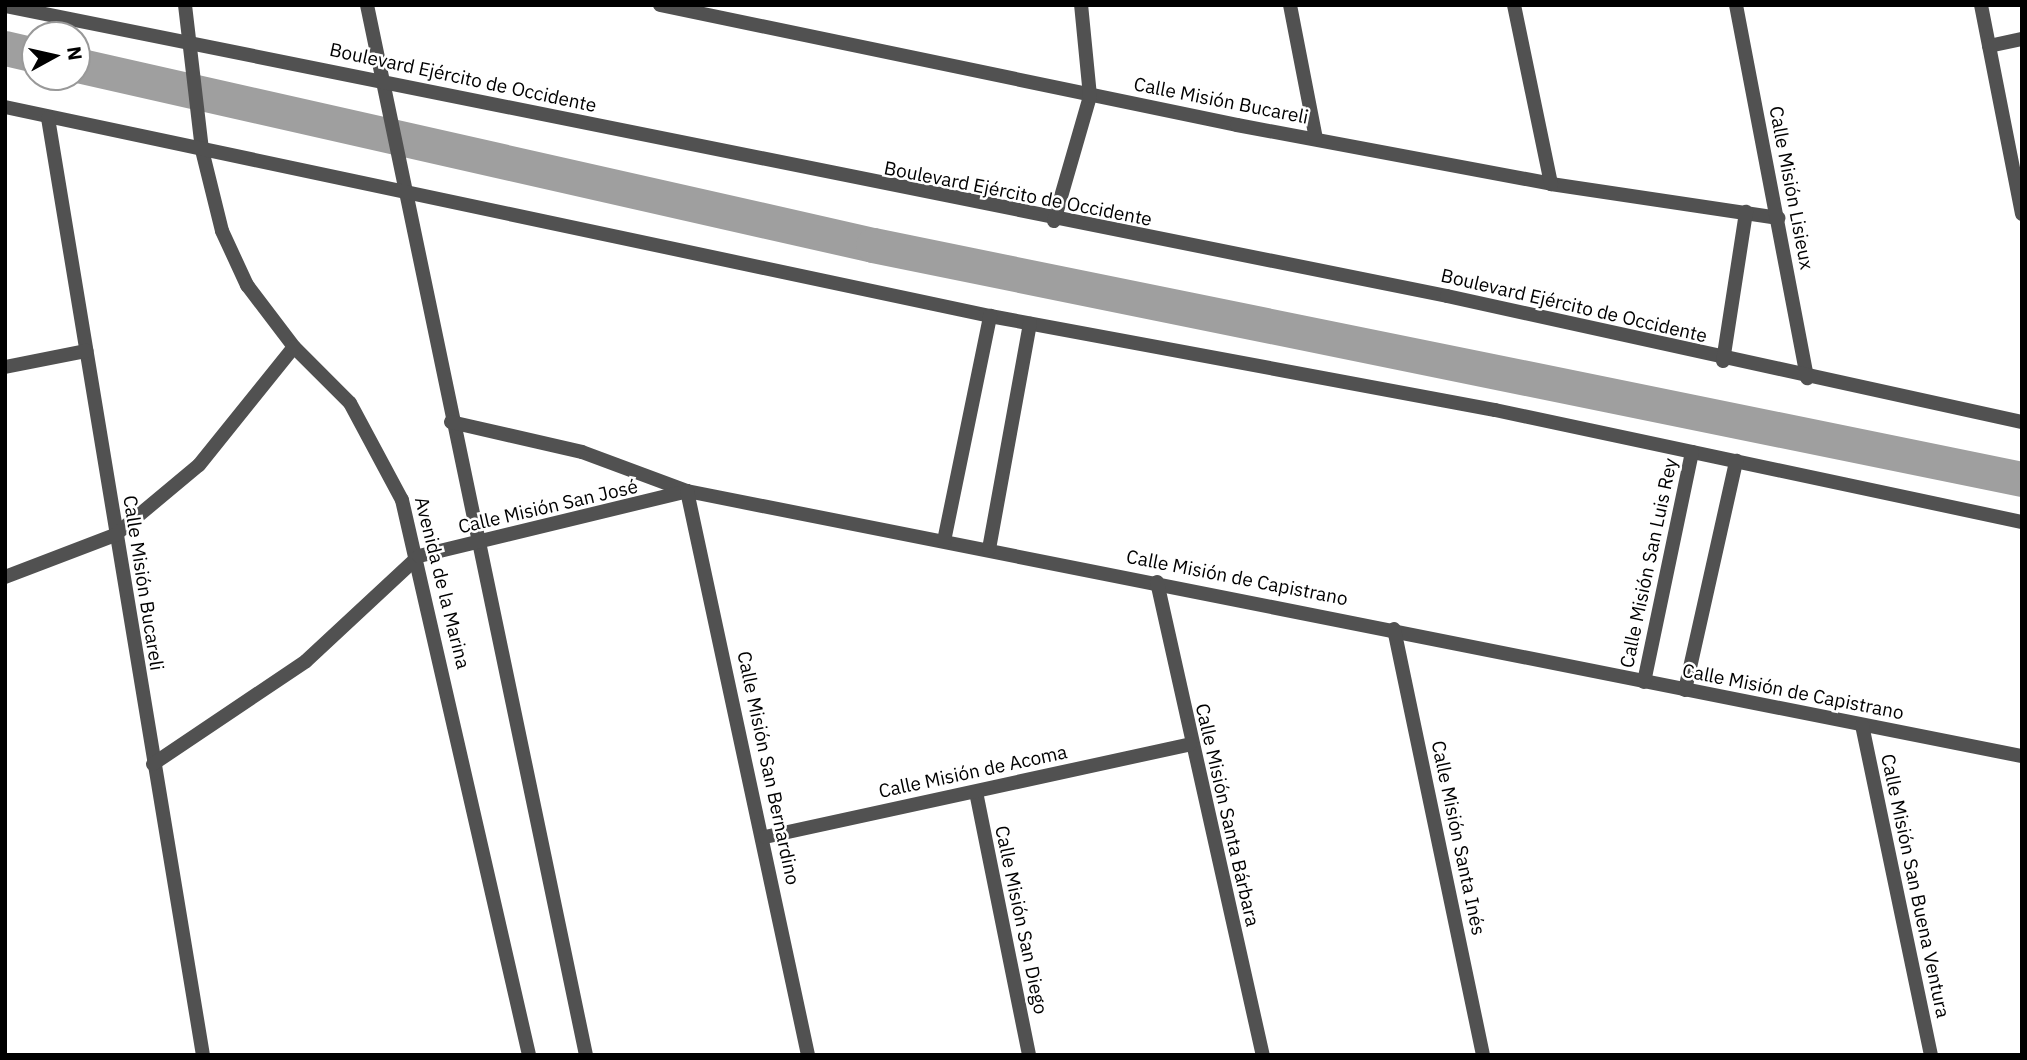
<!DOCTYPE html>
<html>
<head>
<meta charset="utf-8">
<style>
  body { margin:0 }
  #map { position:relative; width:2027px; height:1060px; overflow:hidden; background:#fff; font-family:"IBM Plex Sans",sans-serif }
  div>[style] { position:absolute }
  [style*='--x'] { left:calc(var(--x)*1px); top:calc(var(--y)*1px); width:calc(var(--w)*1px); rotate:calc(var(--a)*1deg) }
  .canal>* { height:35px; margin:-17.5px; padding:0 17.5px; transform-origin:17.5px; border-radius:17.5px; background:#9f9f9f }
  .minor>* { height:14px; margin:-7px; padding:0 7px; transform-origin:7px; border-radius:7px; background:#515151 }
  span { translate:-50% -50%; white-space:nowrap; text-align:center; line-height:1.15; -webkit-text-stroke:5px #fff; paint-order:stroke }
  .street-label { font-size:19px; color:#000 }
  .frame { position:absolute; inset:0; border:7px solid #000; pointer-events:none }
  .north { position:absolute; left:21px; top:21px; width:70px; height:70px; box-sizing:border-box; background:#fff; border:2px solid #999; border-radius:50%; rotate:82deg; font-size:19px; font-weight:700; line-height:28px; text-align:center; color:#000 }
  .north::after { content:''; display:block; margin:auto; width:24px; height:32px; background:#000; clip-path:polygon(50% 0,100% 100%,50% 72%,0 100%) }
</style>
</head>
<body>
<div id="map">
  <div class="canal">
    <div style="--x:5;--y:48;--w:31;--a:13"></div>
    <div style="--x:77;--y:65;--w:816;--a:12.74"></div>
    <div style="--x:873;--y:245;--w:1173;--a:11.51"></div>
  </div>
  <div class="minor">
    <div style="--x:185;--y:5;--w:146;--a:83.3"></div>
    <div style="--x:202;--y:150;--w:83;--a:76.1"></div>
    <div style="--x:222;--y:231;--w:60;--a:65.2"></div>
    <div style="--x:247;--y:285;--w:78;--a:52.8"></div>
    <div style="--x:294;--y:347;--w:79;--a:45"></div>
    <div style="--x:350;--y:403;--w:110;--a:61.8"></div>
    <div style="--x:402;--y:500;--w:569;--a:77.11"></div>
    <div style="--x:367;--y:5;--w:1073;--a:78.22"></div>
    <div style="--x:660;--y:5;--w:589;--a:11.75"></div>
    <div style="--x:1237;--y:125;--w:319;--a:10.6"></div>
    <div style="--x:1551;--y:184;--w:230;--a:8.5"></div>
    <div style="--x:1290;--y:5;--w:136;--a:79"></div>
    <div style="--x:1514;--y:5;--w:183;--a:78.3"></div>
    <div style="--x:1736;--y:5;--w:380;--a:79.2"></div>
    <div style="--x:1981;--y:5;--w:213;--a:78.9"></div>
    <div style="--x:5;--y:6;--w:1471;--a:11.37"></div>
    <div style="--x:1447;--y:296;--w:589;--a:12.36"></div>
    <div style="--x:1989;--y:46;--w:34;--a:-12"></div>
    <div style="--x:5;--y:107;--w:1007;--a:11.98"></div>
    <div style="--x:990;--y:316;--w:514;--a:10.54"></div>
    <div style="--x:1495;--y:410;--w:539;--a:12"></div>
    <div style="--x:48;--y:118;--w:950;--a:80.61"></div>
    <div style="--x:1054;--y:221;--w:130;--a:-73.9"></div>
    <div style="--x:1090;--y:96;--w:91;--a:-95.6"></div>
    <div style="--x:1723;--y:361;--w:151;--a:-81.2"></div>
    <div style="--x:5;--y:367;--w:83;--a:-11.2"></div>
    <div style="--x:451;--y:422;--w:134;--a:12.9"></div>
    <div style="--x:582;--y:452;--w:112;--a:20.4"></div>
    <div style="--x:687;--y:491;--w:1361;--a:11.23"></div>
    <div style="--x:944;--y:541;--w:230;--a:-78.4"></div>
    <div style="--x:989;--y:549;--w:229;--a:-79.7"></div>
    <div style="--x:5;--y:577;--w:118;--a:-20.9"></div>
    <div style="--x:115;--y:535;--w:109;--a:-39.8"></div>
    <div style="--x:199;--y:465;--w:151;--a:-51.2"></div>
    <div style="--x:1157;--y:582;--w:485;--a:77.4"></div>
    <div style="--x:1394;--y:629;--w:435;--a:78.2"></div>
    <div style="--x:1644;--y:682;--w:235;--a:-78.2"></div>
    <div style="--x:1685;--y:690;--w:235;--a:-77.4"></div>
    <div style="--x:1862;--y:725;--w:337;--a:78.2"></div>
    <div style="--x:153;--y:764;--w:184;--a:-33.9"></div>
    <div style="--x:306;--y:661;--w:154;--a:-42.9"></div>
    <div style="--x:419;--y:556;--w:276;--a:-13.6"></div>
    <div style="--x:687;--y:491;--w:577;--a:77.89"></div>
    <div style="--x:976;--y:792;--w:268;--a:78.6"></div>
    <div style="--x:765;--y:837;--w:435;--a:-12.3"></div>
  </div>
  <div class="street-label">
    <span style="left:463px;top:78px;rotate:12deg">Boulevard Ejército de Occidente</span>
    <span style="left:1221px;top:101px;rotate:11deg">Calle Misión Bucareli</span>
    <span style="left:1791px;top:188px;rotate:79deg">Calle Misión Lisieux</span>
    <span style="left:1018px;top:194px;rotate:11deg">Boulevard Ejército de Occidente</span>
    <span style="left:1574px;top:306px;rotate:13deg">Boulevard Ejército de Occidente</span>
    <span style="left:548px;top:507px;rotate:-13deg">Calle Misión San José</span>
    <span style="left:1649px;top:563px;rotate:-78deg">Calle Misión San Luis Rey</span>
    <span style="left:1237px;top:578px;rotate:11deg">Calle Misión de Capistrano</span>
    <span style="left:143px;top:583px;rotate:81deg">Calle Misión Bucareli</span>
    <span style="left:442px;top:583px;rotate:76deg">Avenida de la Marina</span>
    <span style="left:1793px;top:692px;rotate:11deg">Calle Misión de Capistrano</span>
    <span style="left:768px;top:768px;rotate:78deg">Calle Misión San Bernardino</span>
    <span style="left:973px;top:772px;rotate:-12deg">Calle Misión de Acoma</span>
    <span style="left:1227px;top:815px;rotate:77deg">Calle Misión Santa Bárbara</span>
    <span style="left:1458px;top:838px;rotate:78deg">Calle Misión Santa Inés</span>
    <span style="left:1915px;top:886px;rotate:78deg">Calle Misión San Buena Ventura</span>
    <span style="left:1021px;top:920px;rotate:78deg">Calle Misión San Diego</span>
  </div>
  <div class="frame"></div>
  <div class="north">N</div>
</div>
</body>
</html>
